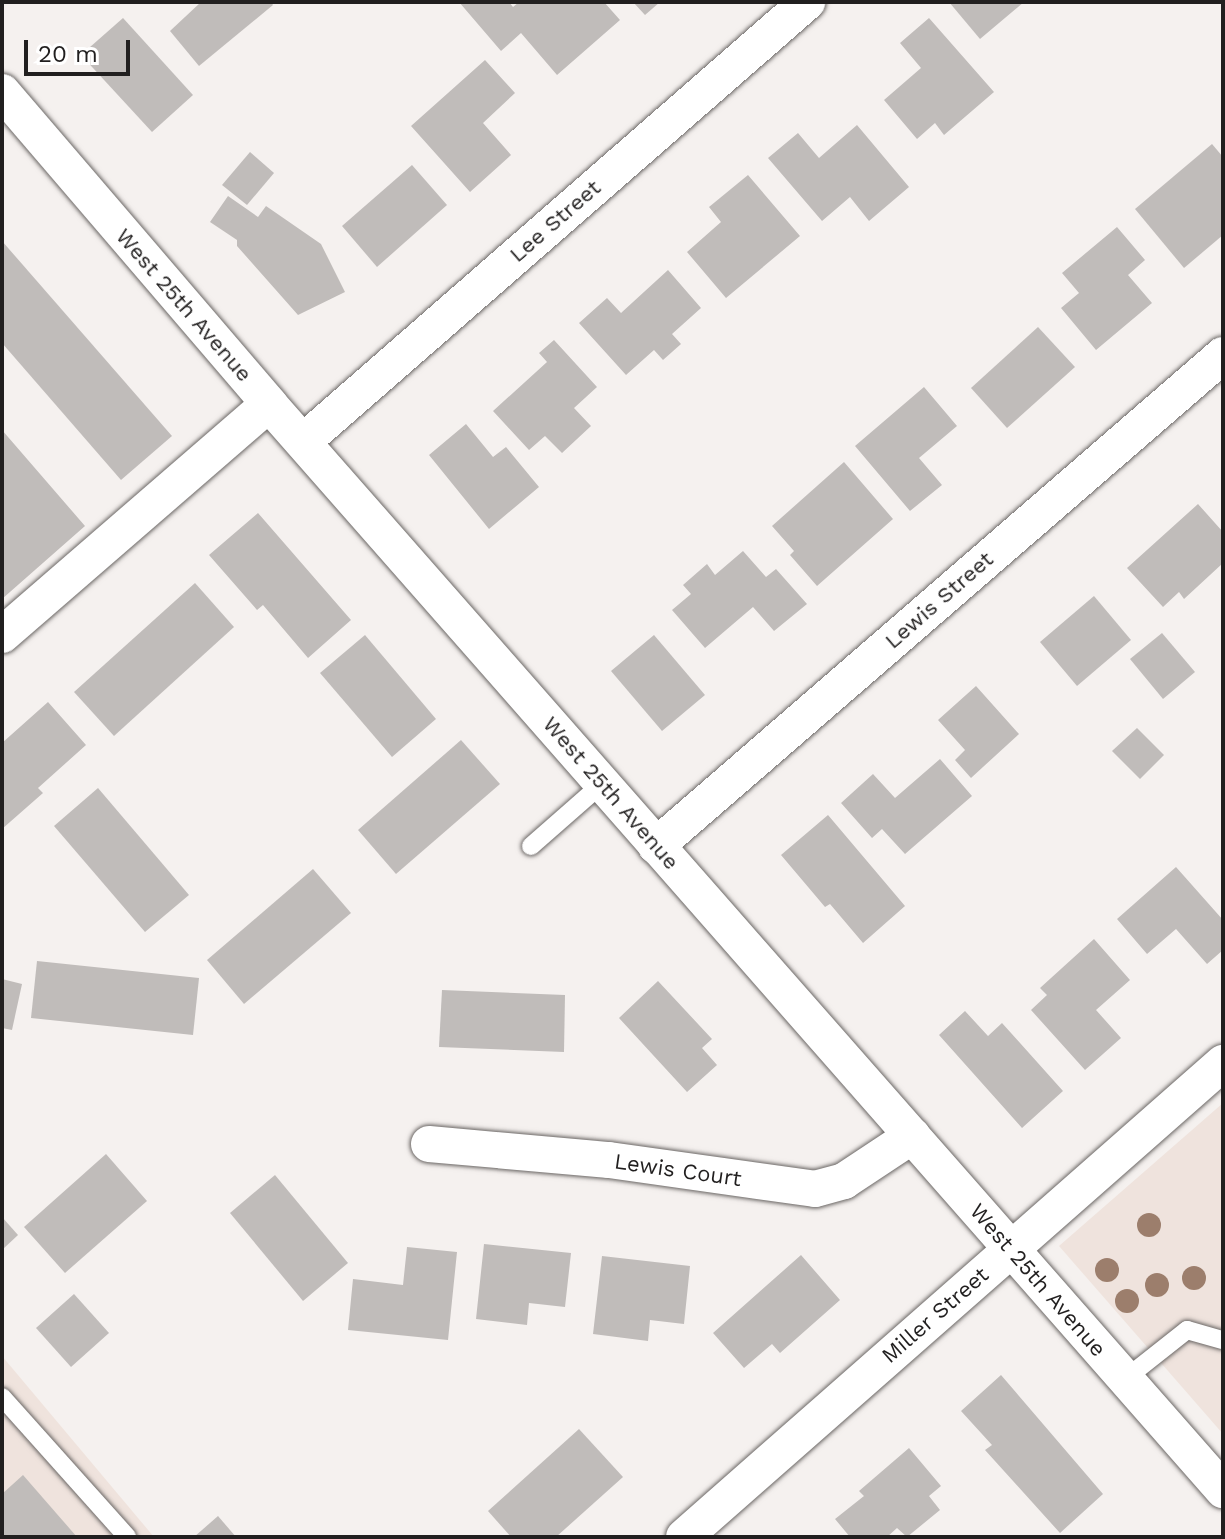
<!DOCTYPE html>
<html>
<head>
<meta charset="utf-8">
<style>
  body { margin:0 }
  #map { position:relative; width:1225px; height:1539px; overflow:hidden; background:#f5f1ef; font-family:"Work Sans",sans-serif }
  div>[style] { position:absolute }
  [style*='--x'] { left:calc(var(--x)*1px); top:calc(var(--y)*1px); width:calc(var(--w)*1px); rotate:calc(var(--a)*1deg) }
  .built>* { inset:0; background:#efe3dd }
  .building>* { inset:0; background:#c0bcba }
  .roads { filter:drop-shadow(0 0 2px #6b6765) drop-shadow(0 0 2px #6b6765) }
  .service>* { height:18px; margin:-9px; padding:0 9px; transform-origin:9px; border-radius:9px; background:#fff }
  .minor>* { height:36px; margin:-18px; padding:0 18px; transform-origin:18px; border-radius:18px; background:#fff }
  .trees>* { width:24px; height:24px; margin:-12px; border-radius:50%; background:#9c7e6c }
  span { translate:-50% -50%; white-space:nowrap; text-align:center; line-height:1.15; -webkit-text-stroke:6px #fff; paint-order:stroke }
  .street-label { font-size:22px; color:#211f1f }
  .frame { position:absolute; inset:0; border:4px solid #211f1f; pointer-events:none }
  .scale { position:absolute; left:24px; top:40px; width:106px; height:36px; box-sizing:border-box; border:4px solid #211f1f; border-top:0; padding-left:10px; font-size:24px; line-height:28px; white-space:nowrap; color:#211f1f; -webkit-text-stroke:6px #fff; paint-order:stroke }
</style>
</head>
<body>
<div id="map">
  <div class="built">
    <div style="clip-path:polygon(1223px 1103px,1223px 1434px,1059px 1246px)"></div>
    <div style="clip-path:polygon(2px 1356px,154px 1537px,2px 1537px)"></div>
  </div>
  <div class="building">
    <div style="clip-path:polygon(201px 2px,271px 2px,273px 5px,199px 66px,170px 31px)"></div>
    <div style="clip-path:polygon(459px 2px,509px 2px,513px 7px,519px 2px,604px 2px,620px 20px,557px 75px,521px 33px,501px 51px)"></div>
    <div style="clip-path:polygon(633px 2px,660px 2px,645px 15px)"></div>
    <div style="clip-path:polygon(949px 2px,1024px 2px,980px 39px)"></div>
    <div style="clip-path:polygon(123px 18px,193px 95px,152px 132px,81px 55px)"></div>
    <div style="clip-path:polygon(929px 18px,994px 92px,944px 135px,935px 123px,917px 139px,884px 100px,921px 68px,900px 43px)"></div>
    <div style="clip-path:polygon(485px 60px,515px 93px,483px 123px,511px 155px,470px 192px,411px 126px)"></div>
    <div style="clip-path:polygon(857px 125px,909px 187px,869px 221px,850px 197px,822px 221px,768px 158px,798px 133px,819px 158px)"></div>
    <div style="clip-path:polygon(1212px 144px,1223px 157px,1223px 235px,1184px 268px,1135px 209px)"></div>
    <div style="clip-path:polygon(250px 152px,274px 173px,247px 205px,222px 185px)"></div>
    <div style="clip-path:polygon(412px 165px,447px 205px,377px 267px,342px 226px)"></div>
    <div style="clip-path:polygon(748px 175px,800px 236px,726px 298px,687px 252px,721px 222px,709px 207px)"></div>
    <div style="clip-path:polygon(228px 196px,258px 217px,266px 206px,321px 244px,345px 292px,298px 315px,237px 246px,237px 240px,210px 222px)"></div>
    <div style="clip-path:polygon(1117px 227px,1145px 260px,1128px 275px,1152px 303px,1096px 350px,1061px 308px,1079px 293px,1062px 273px)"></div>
    <div style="clip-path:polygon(2px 241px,172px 436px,121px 480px,2px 343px)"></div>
    <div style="clip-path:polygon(668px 270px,701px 308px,672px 334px,681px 344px,663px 360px,654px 350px,626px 375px,579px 323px,607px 298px,621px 313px)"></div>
    <div style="clip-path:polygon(1038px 327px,1075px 367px,1007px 428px,971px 388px)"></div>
    <div style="clip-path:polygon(554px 340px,597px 387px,574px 408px,591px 426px,562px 453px,545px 436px,529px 450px,493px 411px,547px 362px,539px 353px)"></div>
    <div style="clip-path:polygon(924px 387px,957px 426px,919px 458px,942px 485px,910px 511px,855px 446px)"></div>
    <div style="clip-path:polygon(466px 424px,493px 457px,506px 447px,539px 487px,489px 529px,429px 455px)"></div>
    <div style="clip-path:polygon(2px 430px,85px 526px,2px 599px,4px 511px)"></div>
    <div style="clip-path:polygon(844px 462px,893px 519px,817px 586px,790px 555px,794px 551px,772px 526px)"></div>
    <div style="clip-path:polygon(1198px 504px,1223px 532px,1223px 563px,1184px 599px,1179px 592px,1163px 607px,1127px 568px)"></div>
    <div style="clip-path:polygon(258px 513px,351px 620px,308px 658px,263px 605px,257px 610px,209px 555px)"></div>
    <div style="clip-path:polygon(743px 551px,766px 577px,776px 569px,807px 604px,774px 631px,753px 607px,705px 648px,672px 610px,691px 594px,683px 585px,707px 564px,715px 575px)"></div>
    <div style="clip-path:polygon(195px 583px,234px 627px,114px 736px,74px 692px)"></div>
    <div style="clip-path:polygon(1094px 596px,1131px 640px,1077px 686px,1040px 642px)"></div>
    <div style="clip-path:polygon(1162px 633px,1195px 672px,1163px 699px,1130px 659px)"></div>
    <div style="clip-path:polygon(365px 635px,436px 719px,392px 757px,320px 673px)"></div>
    <div style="clip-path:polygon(654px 635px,705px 695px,662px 731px,611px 671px)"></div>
    <div style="clip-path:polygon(976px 686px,1019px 734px,971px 778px,955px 760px,965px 750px,938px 720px)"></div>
    <div style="clip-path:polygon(48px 702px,86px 745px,38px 788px,43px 793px,2px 829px,2px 743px)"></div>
    <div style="clip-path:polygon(1137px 728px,1164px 755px,1140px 779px,1112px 751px)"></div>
    <div style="clip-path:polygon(461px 740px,500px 784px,396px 874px,358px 830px)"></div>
    <div style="clip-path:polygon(940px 759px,972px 796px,905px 854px,882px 829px,872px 838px,841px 803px,873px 774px,895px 798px)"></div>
    <div style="clip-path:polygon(98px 788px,189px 895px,145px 932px,54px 826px)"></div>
    <div style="clip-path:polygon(828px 815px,905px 906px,863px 943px,830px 904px,825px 907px,781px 855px)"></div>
    <div style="clip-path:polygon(1176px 867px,1223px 920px,1223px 950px,1207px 964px,1176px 929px,1147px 954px,1117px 919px)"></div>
    <div style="clip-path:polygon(313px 869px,351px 913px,244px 1004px,207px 960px)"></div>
    <div style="clip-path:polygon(1094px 939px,1130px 980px,1096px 1010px,1121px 1038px,1085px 1070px,1031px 1010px,1047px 995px,1040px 988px)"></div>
    <div style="clip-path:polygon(37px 961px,199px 978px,193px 1035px,31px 1018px)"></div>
    <div style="clip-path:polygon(2px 979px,22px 984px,12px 1030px,2px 1028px)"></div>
    <div style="clip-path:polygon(658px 981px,712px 1039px,702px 1048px,717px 1065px,687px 1092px,619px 1018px)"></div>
    <div style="clip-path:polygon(442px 990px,565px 995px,564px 1052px,439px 1047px)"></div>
    <div style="clip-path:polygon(965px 1011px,988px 1036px,1002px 1023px,1063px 1091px,1022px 1128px,939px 1035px)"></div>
    <div style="clip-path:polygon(106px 1154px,147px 1201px,65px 1273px,24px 1227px)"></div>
    <div style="clip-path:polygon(275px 1175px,348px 1263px,303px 1301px,230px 1213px)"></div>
    <div style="clip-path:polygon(2px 1217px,18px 1235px,2px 1250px)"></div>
    <div style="clip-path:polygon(484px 1244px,571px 1253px,565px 1307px,529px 1303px,527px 1325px,476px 1319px)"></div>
    <div style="clip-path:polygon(407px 1247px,457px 1252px,448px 1340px,348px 1330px,353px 1279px,403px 1285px)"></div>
    <div style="clip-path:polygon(801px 1255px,840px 1300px,780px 1353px,772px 1344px,744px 1368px,713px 1333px)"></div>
    <div style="clip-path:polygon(602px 1256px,690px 1266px,684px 1324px,650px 1320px,648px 1341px,593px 1334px)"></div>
    <div style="clip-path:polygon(74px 1294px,109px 1333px,71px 1367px,36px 1328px)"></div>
    <div style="clip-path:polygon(1001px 1375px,1103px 1494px,1060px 1533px,985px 1450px,992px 1445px,961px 1411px)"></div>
    <div style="clip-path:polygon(579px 1429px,623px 1477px,556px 1537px,511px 1537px,488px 1511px)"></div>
    <div style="clip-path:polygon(909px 1448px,941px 1486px,929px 1496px,940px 1510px,907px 1537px,897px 1528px,887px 1537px,850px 1537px,835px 1519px,864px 1496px,859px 1491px)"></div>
    <div style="clip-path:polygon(23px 1475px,77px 1537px,2px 1537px,2px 1494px)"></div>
    <div style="clip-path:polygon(218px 1516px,236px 1537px,194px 1537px)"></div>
  </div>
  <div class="roads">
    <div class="service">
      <div style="--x:531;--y:846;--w:96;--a:-41.2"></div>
      <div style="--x:1125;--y:1379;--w:79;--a:-38.3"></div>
      <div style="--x:1187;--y:1330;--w:37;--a:16"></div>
      <div style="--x:2;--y:1397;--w:188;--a:48.2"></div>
    </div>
    <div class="minor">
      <div style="--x:2;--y:92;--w:411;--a:49.4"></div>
      <div style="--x:269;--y:404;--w:1446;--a:48.7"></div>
      <div style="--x:304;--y:441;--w:668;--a:-41.11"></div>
      <div style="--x:2;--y:635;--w:353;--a:-40.9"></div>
      <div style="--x:656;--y:846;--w:750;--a:-40.89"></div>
      <div style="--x:429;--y:1144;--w:181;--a:5.1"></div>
      <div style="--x:609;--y:1160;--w:208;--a:8"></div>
      <div style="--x:815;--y:1189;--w:30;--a:-15"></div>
      <div style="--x:844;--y:1181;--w:82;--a:-33.5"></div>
      <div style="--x:684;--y:1537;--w:718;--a:-41.33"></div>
    </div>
  </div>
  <div class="trees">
    <div style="left:1149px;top:1225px"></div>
    <div style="left:1107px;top:1270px"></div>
    <div style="left:1194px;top:1278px"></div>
    <div style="left:1157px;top:1285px"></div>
    <div style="left:1127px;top:1301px"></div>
  </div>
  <div class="street-label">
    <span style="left:555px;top:221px;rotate:-41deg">Lee Street</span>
    <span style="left:184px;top:305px;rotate:49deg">West 25th Avenue</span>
    <span style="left:939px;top:600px;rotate:-41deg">Lewis Street</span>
    <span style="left:611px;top:793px;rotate:49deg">West 25th Avenue</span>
    <span style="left:678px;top:1170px;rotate:8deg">Lewis Court</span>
    <span style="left:1038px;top:1280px;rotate:49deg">West 25th Avenue</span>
    <span style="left:935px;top:1315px;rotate:-41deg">Miller Street</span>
  </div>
  <div class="frame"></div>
  <div class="scale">20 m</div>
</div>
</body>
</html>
